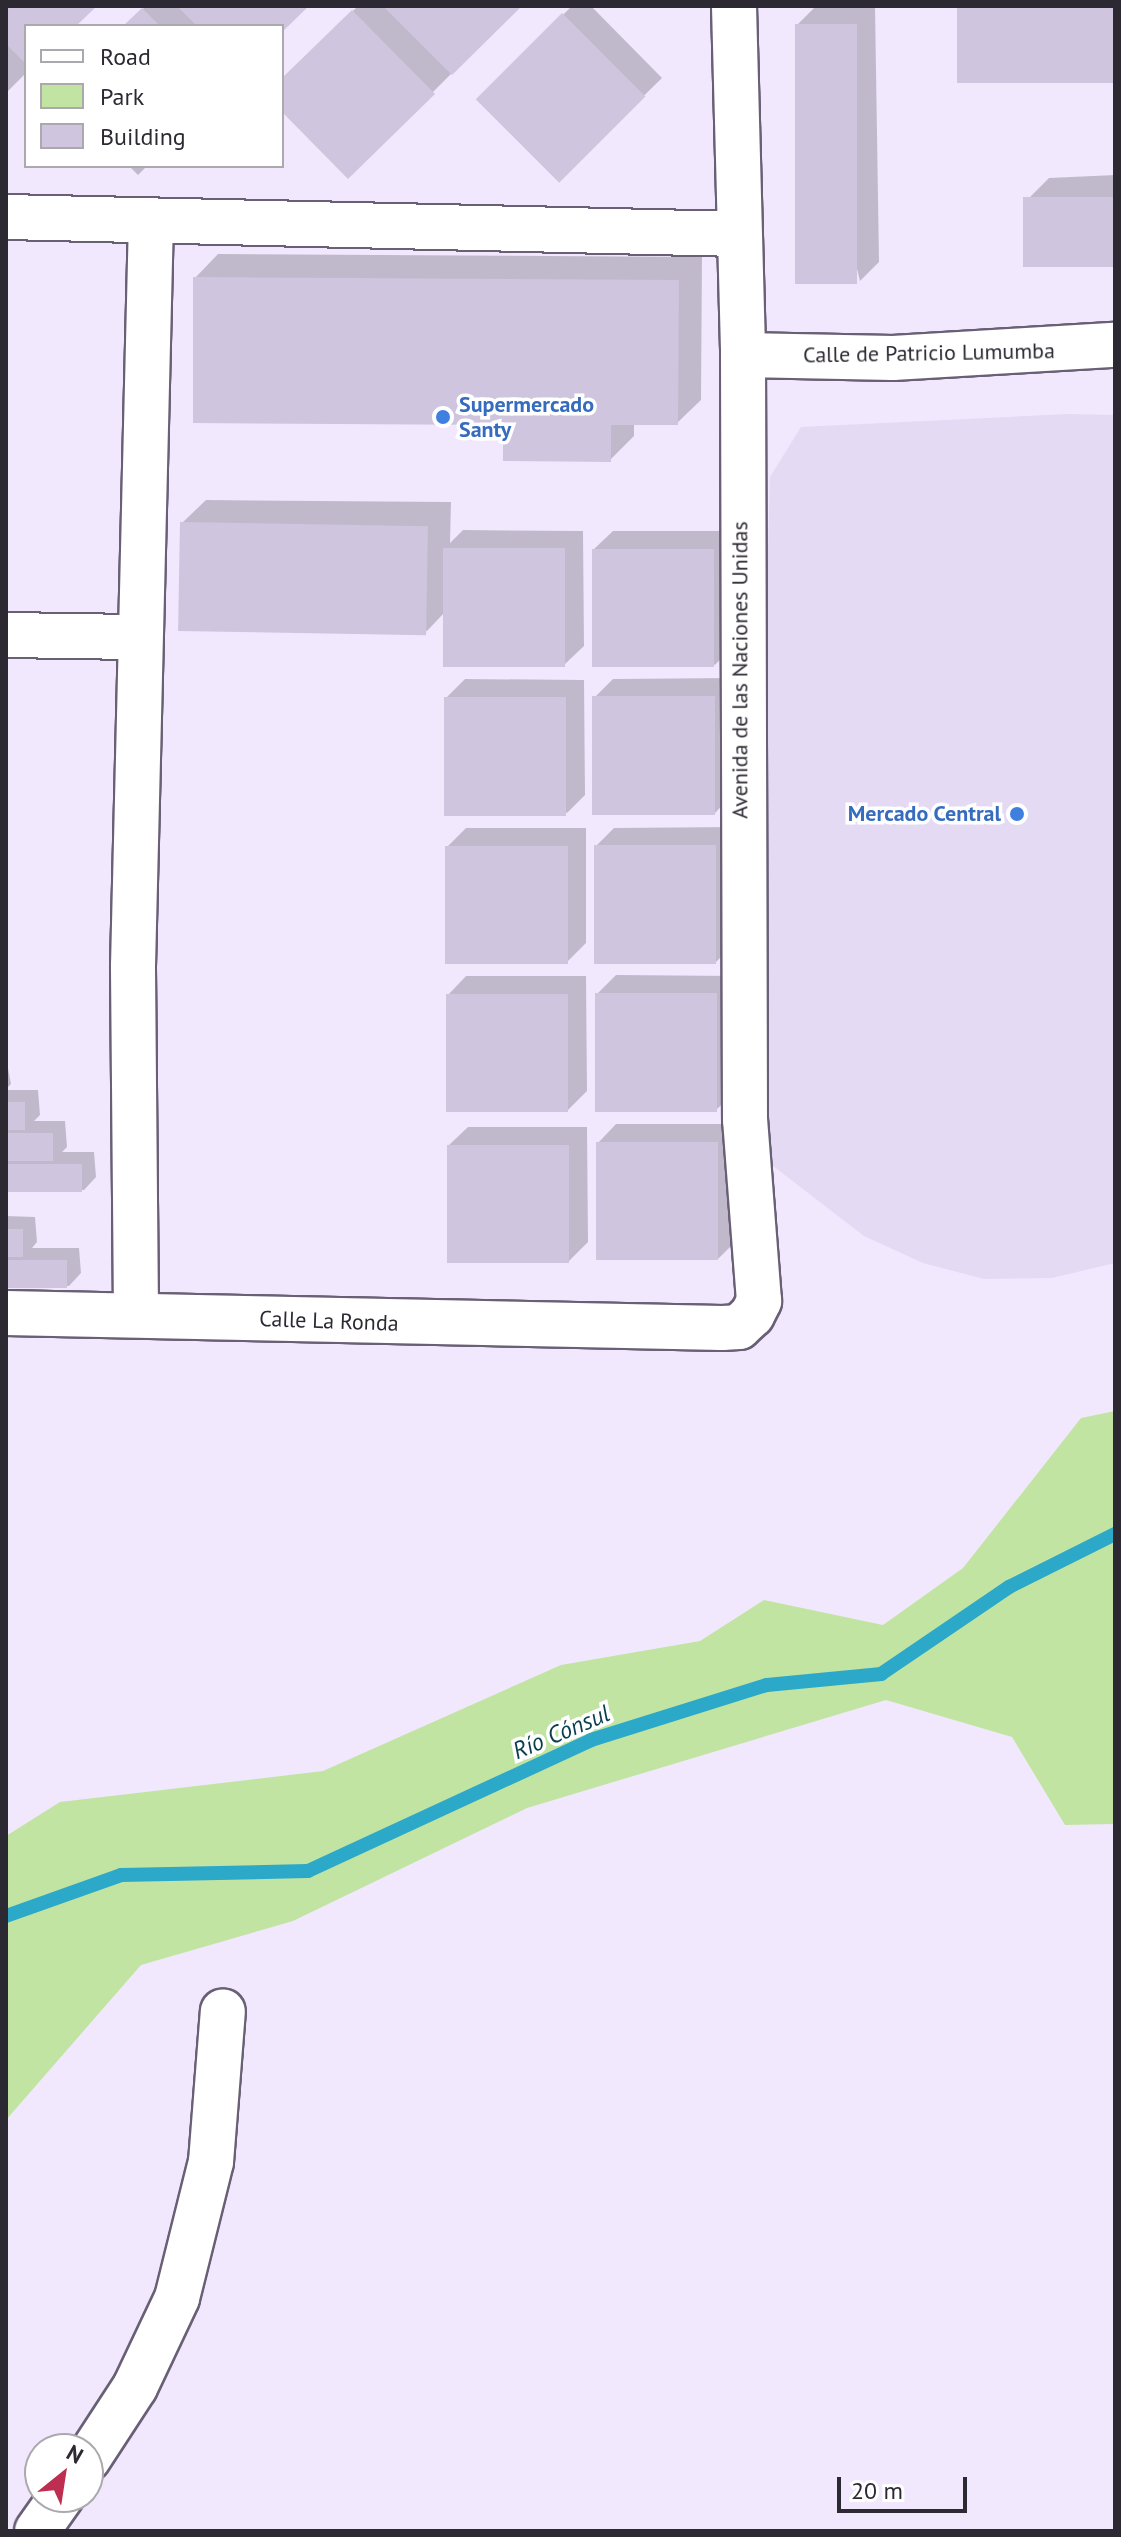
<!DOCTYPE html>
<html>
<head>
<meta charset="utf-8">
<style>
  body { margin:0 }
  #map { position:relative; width:1121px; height:2537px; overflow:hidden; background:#f1e8fe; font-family:"PT Sans",sans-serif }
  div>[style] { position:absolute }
  .built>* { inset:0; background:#e4daf3 }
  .green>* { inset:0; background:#c2e4a2 }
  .shadow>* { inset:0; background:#0003 }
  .stream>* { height:14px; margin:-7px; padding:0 7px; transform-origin:7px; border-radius:7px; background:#2ca8c9 }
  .building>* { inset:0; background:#cfc5de; transform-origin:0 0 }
  .roads { filter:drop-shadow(2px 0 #696076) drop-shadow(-2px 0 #696076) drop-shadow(0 2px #696076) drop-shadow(0 -2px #696076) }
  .street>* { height:44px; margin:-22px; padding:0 22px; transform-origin:22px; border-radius:22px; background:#fff }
  .secondary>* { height:44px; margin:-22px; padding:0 22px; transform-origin:22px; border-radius:22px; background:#fff }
  .dots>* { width:22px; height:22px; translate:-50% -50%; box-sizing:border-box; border:4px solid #fff; border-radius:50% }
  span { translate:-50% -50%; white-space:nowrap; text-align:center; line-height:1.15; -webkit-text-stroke:7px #fff; paint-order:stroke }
  .street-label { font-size:22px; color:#2d2933 }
  .shop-label { font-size:22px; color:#366cbe; font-weight:700 }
  .left { translate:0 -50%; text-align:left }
  .right { translate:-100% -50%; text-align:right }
  .water-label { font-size:24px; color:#093f4d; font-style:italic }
  .frame { position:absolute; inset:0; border:8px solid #2d2933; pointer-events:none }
  .legend { position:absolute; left:24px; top:24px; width:260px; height:144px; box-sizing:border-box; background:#fff; border:2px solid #aba9ad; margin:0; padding:10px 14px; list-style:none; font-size:24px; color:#2d2933 }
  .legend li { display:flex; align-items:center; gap:16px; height:40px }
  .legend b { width:40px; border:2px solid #aba9ad }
  .north { position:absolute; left:24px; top:2433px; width:80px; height:80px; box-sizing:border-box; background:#fff; border:2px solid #aba9ad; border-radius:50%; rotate:30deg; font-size:22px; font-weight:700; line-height:32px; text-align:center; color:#2d2933 }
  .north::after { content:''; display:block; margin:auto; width:28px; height:36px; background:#be2e50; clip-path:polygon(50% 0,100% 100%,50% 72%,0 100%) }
  .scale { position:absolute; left:837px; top:2477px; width:130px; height:36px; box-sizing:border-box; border:4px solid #2d2933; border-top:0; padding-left:10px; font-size:24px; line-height:28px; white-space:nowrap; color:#2d2933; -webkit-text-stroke:6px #fff; paint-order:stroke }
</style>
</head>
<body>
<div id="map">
  <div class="built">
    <div style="clip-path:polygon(1069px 414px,1115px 415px,1115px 1263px,1052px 1278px,984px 1279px,923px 1263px,864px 1236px,764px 1159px,753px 1133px,770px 477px,801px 427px)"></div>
  </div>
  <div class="green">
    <div style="clip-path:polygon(1115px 1411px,1115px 1824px,1065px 1825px,1012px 1737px,886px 1700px,527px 1808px,293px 1921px,141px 1965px,6px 2120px,6px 1836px,60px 1802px,323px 1771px,561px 1665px,700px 1641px,764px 1600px,883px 1625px,963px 1568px,1081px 1418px)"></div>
  </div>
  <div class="shadow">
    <div style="clip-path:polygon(6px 6px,94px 6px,73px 26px,26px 26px,26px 73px,6px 93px)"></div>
    <div style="clip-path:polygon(146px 6px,306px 6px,282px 30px,125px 26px)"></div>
    <div style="clip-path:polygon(358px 6px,519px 6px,348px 177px,282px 109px,282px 81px)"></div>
    <div style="clip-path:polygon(572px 6px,591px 6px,662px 78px,558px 180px,477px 99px)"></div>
    <div style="clip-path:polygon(816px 6px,875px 6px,879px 262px,860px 281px,797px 25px)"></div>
    <div style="clip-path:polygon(129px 166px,147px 166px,138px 175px)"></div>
    <div style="clip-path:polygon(1115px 175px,1115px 265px,1025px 202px,1049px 178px)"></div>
    <div style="clip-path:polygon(218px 254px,702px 257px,701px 400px,677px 423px,634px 423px,634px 436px,610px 460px,505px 423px,195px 278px)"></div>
    <div style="clip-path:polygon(206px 500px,451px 502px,450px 543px,463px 530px,583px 531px,584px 646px,565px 664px,445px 612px,427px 631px,182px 523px)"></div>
    <div style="clip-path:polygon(613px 531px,732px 531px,733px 646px,715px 665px,594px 549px)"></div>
    <div style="clip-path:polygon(733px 678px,733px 794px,715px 813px,594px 698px,613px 679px)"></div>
    <div style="clip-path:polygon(465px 679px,584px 680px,585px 795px,567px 813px,446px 698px)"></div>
    <div style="clip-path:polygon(734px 827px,735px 943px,716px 962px,596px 846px,614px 828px)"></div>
    <div style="clip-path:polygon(466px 828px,586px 828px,586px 943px,567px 962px,447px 847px)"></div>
    <div style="clip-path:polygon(616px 975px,735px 976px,736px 1091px,717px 1109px,597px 994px)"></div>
    <div style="clip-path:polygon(466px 976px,586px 976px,587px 1091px,568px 1110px,448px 995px)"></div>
    <div style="clip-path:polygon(6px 1058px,11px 1084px,6px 1089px)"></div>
    <div style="clip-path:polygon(6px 1090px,38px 1090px,40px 1115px,34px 1121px,65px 1121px,67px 1147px,62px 1152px,94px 1152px,96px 1177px,84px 1190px,6px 1190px)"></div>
    <div style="clip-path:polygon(616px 1124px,736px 1124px,737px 1240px,718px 1259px,598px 1143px)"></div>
    <div style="clip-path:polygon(468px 1127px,587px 1127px,588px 1242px,569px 1261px,449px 1145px)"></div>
    <div style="clip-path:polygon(6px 1216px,35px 1217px,37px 1242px,32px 1248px,79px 1248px,81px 1273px,69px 1286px,6px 1286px)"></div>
  </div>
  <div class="stream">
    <div style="left:6px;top:1916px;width:122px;rotate:-19.6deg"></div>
    <div style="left:121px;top:1875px;width:187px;rotate:-1.2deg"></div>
    <div style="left:308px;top:1871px;width:312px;rotate:-24.8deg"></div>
    <div style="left:591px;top:1740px;width:184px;rotate:-17.4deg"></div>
    <div style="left:767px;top:1685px;width:115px;rotate:-5.5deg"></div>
    <div style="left:881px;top:1674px;width:155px;rotate:-34.2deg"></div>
    <div style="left:1009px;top:1587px;width:119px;rotate:-26.6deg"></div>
  </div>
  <div class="building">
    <div style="clip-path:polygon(6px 6px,97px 6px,76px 26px,26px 26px,26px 64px,6px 44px)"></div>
    <div style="clip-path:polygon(177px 6px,309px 6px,282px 32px,282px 26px,197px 26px)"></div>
    <div style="clip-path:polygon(383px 6px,522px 6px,452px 75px)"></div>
    <div style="left:957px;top:6px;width:158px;height:77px"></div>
    <div style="clip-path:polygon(142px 8px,160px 26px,123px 26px)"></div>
    <div style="clip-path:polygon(352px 10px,435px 94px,348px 179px,282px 112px,282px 78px)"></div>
    <div style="left:562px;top:13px;width:118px;height:122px;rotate:45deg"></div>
    <div style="left:795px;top:24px;width:62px;height:260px"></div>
    <div style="left:1115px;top:197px;width:70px;height:92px;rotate:90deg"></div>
    <div style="clip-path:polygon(193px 277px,679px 280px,678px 425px,611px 425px,611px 462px,503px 461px,503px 425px,193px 423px)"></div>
    <div style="left:180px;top:522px;width:248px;height:109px;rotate:1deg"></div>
    <div style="left:443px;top:548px;width:122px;height:119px"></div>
    <div style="left:592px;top:549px;width:122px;height:118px"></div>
    <div style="left:715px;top:696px;width:119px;height:123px;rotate:90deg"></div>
    <div style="left:444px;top:697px;width:122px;height:119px"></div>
    <div style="left:716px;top:845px;width:119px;height:122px;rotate:90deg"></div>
    <div style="left:445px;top:846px;width:123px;height:118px"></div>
    <div style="left:595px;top:993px;width:122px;height:119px"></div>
    <div style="left:446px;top:994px;width:122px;height:118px"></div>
    <div style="left:6px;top:1102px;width:19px;height:28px"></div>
    <div style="left:6px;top:1133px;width:47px;height:28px"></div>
    <div style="left:596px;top:1142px;width:122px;height:118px"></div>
    <div style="left:447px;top:1145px;width:122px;height:118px"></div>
    <div style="left:6px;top:1164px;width:76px;height:28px"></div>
    <div style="left:6px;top:1229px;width:17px;height:28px"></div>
    <div style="left:6px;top:1260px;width:61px;height:28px"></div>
  </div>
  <div class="roads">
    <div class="street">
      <div style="left:6px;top:217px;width:733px;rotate:1.33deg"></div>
      <div style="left:6px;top:635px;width:134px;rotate:0.9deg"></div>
      <div style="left:6px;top:1313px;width:716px;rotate:1.2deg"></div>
      <div style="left:722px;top:1328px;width:17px;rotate:-3deg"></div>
      <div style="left:739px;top:1327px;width:18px;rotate:-43deg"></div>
      <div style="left:752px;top:1315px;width:16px;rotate:-63deg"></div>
      <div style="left:759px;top:1301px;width:182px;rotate:-94.4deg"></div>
      <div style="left:745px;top:1120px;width:765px;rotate:-90.15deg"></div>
      <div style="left:136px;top:1313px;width:347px;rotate:-90.5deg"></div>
      <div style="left:133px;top:966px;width:746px;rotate:-88.62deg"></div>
      <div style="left:88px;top:2459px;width:86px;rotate:-56.9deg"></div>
      <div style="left:135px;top:2387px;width:98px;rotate:-64.7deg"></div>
      <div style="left:177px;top:2298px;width:140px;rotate:-76deg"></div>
      <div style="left:211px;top:2162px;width:151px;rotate:-85.5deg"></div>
      <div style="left:37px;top:2531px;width:42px;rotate:-54.8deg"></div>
    </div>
    <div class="secondary">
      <div style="left:734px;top:6px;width:349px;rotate:88.5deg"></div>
      <div style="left:743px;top:355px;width:150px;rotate:1.1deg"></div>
      <div style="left:893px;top:358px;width:222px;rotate:-3.4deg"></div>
    </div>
  </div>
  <div class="dots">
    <div style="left:443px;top:417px;background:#3f7fe0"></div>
    <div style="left:1017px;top:814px;background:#3f7fe0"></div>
  </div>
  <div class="street-label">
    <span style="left:929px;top:353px;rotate:-1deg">Calle de Patricio Lumumba</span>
    <span style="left:740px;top:670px;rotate:-90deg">Avenida de las Naciones Unidas</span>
    <span style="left:329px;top:1321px;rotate:2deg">Calle La Ronda</span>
  </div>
  <div class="shop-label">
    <span class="left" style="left:459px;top:417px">Supermercado<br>Santy</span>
    <span class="right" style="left:1001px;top:814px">Mercado Central</span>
  </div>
  <div class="water-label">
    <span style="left:561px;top:1732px;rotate:-23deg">Río Cónsul</span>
  </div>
  <div class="frame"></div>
  <ul class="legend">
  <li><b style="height:10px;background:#fff"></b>Road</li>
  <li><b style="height:22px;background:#c2e4a2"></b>Park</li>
  <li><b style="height:22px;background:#cfc5de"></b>Building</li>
  </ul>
  <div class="north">N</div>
  <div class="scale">20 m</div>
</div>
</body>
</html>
